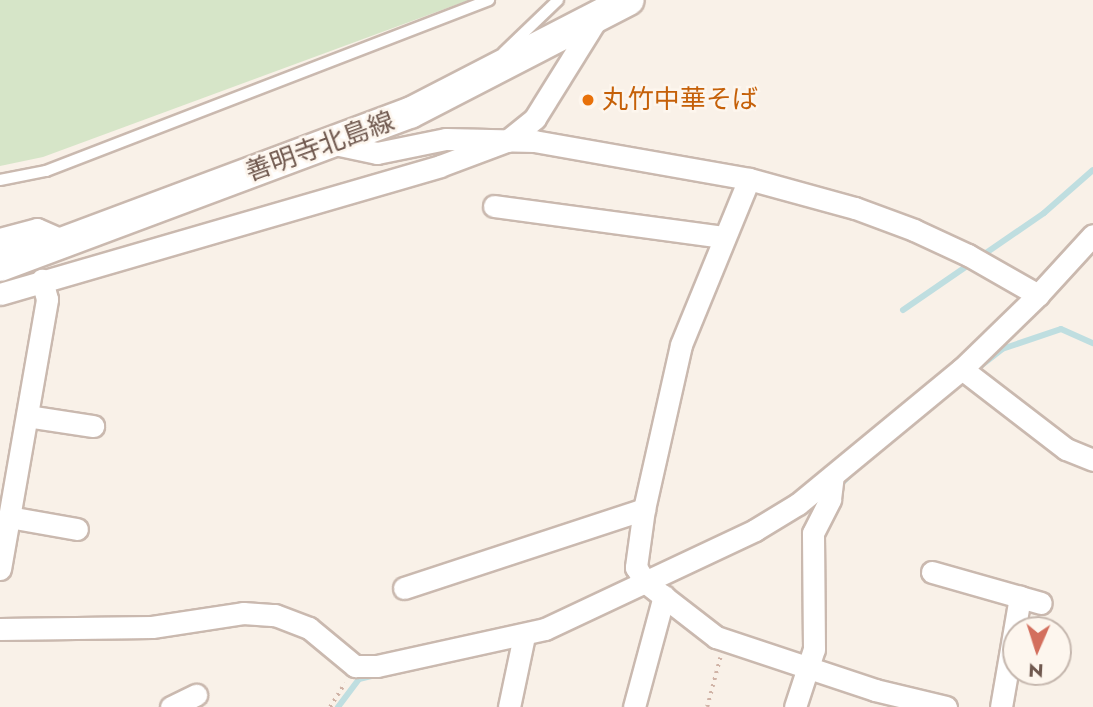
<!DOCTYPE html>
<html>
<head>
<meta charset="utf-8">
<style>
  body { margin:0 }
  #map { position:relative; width:1093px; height:707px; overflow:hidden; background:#f9f1e8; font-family:Jost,"Noto Sans JP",sans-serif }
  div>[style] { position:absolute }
  .green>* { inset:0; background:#d6e5c8 }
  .stream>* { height:6px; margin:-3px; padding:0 3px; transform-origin:3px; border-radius:3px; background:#bfdee0 }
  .path>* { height:3.5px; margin-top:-1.75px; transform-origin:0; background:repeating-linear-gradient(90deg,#d0b3a6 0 2px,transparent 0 7px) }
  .roads { filter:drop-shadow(2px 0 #cab9af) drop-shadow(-2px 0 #cab9af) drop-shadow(0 2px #cab9af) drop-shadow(0 -2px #cab9af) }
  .lane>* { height:10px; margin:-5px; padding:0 5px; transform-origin:5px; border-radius:5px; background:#fff }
  .street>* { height:21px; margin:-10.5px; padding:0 10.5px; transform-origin:10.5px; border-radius:10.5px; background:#fff }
  .secondary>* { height:30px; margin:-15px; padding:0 15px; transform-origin:15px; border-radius:15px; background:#fff }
  .dots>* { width:19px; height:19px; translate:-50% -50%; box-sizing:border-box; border:4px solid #fdf6ee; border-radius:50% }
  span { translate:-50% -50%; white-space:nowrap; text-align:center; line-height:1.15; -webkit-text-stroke:5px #fdf6ee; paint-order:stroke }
  .food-label { font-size:26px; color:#c56008 }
  .left { translate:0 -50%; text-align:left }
  .street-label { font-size:26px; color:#70594f }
  .north { position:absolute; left:1002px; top:616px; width:70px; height:70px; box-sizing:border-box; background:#fdf6ee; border:2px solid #c5b7ae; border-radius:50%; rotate:183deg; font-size:19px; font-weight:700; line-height:28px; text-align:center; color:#70594f }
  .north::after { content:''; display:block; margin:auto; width:24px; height:32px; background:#d36f5d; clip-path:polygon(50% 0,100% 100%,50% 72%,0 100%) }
</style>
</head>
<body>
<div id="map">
  <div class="green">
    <div style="clip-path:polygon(0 0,469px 0,43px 157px,0 166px)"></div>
  </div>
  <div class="stream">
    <div style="left:903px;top:310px;width:171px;rotate:-34.5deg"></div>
    <div style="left:1044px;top:213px;width:65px;rotate:-41.3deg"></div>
    <div style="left:973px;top:372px;width:37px;rotate:-38deg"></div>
    <div style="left:1002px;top:349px;width:62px;rotate:-18.7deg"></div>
    <div style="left:1061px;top:329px;width:35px;rotate:24deg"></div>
    <div style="left:838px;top:487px;width:24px;rotate:-45deg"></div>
    <div style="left:338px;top:707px;width:35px;rotate:-53deg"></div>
    <div style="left:359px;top:679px;width:18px;rotate:-13deg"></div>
  </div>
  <div class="path">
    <div style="left:330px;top:707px;width:28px;rotate:-58deg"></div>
    <div style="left:707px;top:707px;width:51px;rotate:-75.1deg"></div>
  </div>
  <div class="roads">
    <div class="lane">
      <div style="left:504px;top:52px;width:75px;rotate:-43.9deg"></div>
      <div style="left:0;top:180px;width:47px;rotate:-11.1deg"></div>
      <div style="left:46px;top:171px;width:475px;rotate:-21.1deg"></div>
    </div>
    <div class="street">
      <div style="left:330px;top:143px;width:48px;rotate:12deg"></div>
      <div style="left:377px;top:153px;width:70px;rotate:-11.5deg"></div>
      <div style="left:446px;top:139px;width:88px;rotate:1.3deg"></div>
      <div style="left:534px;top:141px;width:218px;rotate:10deg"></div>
      <div style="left:749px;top:179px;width:110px;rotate:15.3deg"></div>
      <div style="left:855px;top:208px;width:63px;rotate:20.4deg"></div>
      <div style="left:914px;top:230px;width:60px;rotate:24.8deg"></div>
      <div style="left:968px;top:255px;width:81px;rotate:29.7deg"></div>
      <div style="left:1038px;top:295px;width:81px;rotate:-47.5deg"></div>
      <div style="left:749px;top:179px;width:179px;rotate:112.3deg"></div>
      <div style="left:681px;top:345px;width:168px;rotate:102.7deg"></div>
      <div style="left:644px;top:509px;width:59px;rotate:97.9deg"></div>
      <div style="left:636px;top:567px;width:17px;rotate:59deg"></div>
      <div style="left:645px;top:582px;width:90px;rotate:37.8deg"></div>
      <div style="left:716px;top:637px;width:168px;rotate:18.4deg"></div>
      <div style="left:875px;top:690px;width:73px;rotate:13.5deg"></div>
      <div style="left:494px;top:206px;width:232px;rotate:7.7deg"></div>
      <div style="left:0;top:239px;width:38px;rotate:-15deg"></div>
      <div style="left:37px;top:229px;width:30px;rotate:24deg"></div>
      <div style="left:0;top:294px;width:458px;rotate:-16.2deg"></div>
      <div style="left:440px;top:166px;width:72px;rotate:-20.5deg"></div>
      <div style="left:507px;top:141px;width:36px;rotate:-39deg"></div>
      <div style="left:535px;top:118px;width:115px;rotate:-58.1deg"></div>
      <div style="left:962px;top:369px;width:131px;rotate:37.6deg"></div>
      <div style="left:1066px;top:449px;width:29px;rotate:22deg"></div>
      <div style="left:27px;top:416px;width:67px;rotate:8.6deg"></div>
      <div style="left:9px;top:517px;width:69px;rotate:10deg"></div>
      <div style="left:0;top:569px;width:274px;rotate:-80.1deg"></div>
      <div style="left:47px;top:299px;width:20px;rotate:-105deg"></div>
      <div style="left:932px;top:572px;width:113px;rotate:15.9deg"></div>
      <div style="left:404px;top:588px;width:253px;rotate:-18.2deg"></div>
      <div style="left:0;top:629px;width:152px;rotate:-0.8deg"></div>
      <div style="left:152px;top:627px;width:92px;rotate:-8.7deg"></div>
      <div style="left:243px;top:613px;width:32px;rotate:4deg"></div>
      <div style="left:275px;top:615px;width:36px;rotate:21deg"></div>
      <div style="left:309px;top:628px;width:60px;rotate:39.6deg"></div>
      <div style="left:355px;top:666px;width:22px"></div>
      <div style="left:377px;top:666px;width:172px;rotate:-12.4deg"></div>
      <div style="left:545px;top:629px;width:232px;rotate:-25.2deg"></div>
      <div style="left:755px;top:530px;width:50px;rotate:-31.2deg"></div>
      <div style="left:798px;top:504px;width:212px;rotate:-39.5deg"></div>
      <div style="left:962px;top:369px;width:106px;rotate:-44.2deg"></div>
      <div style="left:171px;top:707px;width:28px;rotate:-26deg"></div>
      <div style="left:509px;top:707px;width:73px;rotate:-78.1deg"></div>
      <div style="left:634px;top:707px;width:115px;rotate:-74.9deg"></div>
      <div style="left:795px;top:707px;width:61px;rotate:-71.9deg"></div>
      <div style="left:814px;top:649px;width:116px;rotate:-90.5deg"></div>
      <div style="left:813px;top:533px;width:38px;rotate:-63deg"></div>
      <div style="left:830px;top:499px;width:23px;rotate:-83deg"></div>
      <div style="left:1001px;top:707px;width:112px;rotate:-80.2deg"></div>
    </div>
    <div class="secondary">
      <div style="left:0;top:266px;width:438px;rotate:-20.5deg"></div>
      <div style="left:410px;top:113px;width:246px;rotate:-27.3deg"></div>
    </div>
  </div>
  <div class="dots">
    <div style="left:588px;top:100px;background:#e8710a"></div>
  </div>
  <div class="food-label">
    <span class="left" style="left:602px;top:100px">丸竹中華そば</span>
  </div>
  <div class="street-label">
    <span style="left:320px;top:147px;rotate:-20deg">善明寺北島線</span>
  </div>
  <div class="north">N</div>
</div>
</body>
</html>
